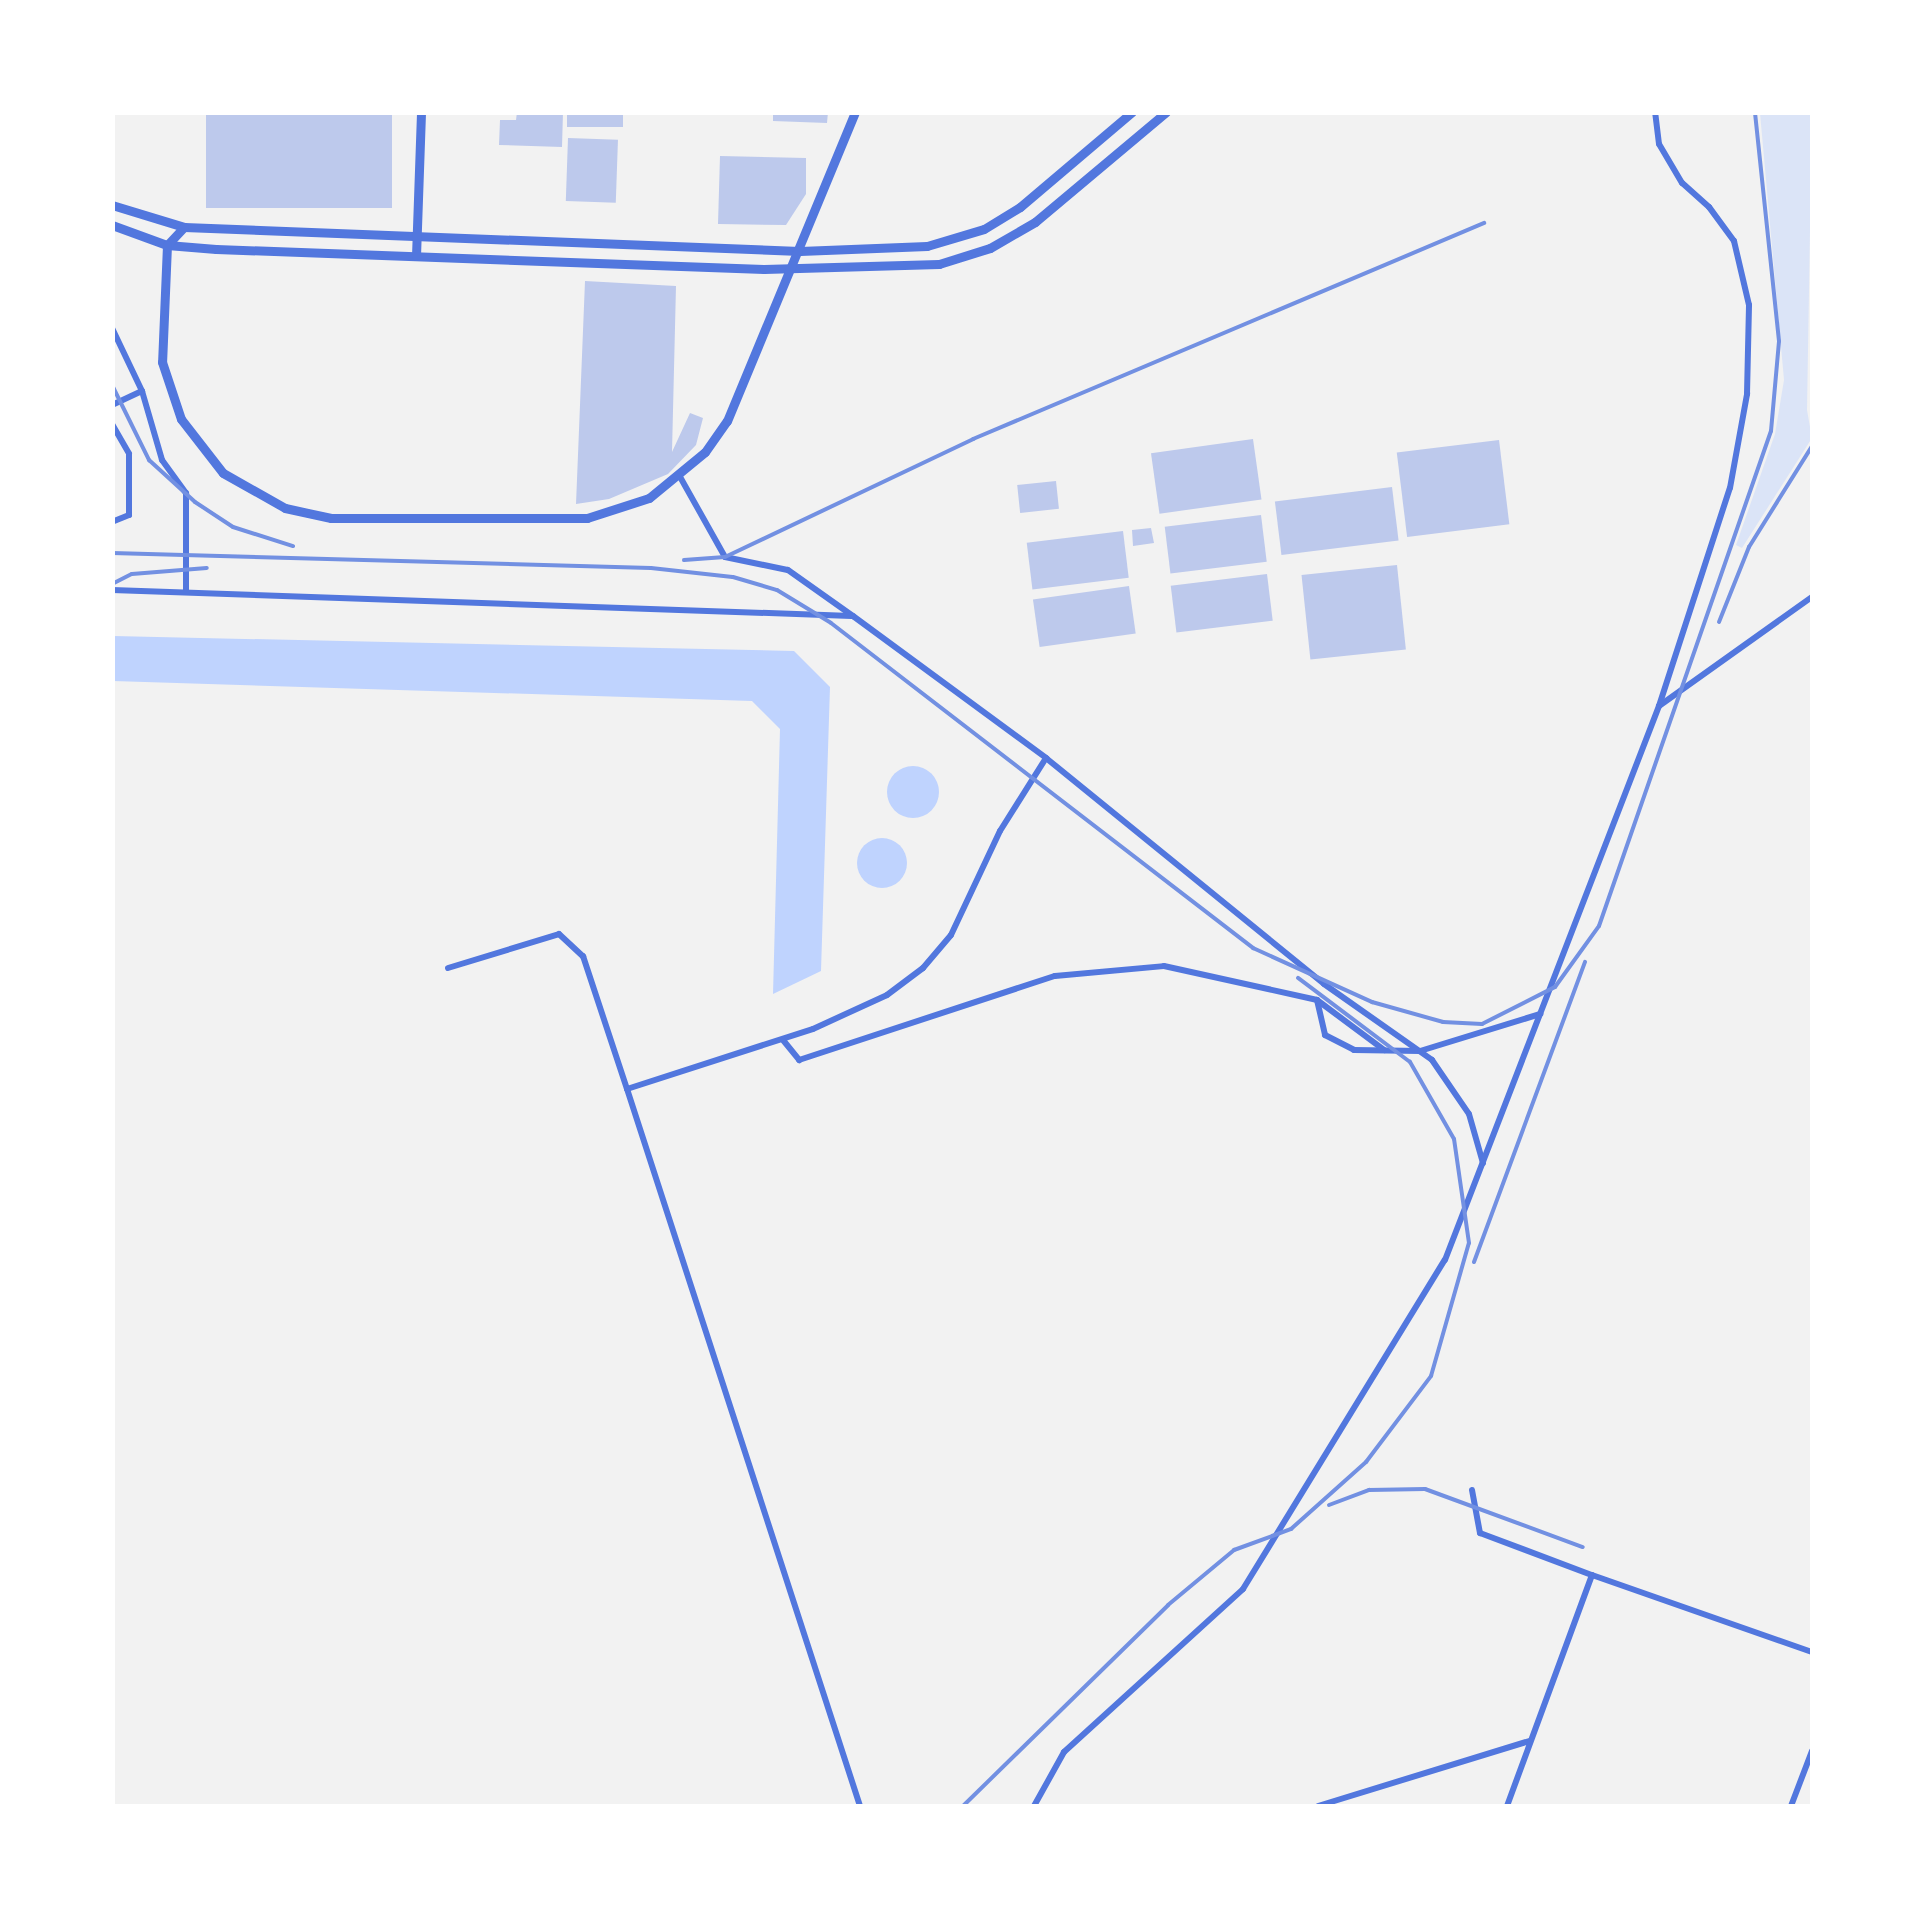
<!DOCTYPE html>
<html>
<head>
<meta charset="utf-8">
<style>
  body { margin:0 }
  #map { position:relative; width:1925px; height:1919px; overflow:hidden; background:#f2f2f2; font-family:"Roboto Condensed",sans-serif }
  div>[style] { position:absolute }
  .green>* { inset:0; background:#dbe4f7 }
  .water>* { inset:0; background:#bfd3fe }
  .round { border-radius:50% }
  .building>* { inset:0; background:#bdc9ec; transform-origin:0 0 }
  .minor>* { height:6px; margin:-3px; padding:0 3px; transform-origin:3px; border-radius:3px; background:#5277de }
  .tertiary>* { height:9px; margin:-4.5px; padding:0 4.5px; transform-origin:4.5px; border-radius:4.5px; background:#5277de }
  .rail>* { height:4px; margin:-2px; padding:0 2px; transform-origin:2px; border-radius:2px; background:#7290e2 }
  span { translate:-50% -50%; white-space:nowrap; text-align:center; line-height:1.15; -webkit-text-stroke:9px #fff; paint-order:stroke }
  .frame { position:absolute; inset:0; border:115px solid #fff; pointer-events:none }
</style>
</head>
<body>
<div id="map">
  <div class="green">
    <div style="clip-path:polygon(1760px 113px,1812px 113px,1807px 410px,1812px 438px,1742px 548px,1736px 545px,1775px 434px,1784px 380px)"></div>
  </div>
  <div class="water">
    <div style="clip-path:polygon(113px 636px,794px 651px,830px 687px,821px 971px,773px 994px,780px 729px,752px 701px,113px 681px)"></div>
    <div class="round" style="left:887px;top:766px;width:52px;height:52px"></div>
    <div class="round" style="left:857px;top:838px;width:50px;height:50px"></div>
  </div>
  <div class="building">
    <div style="left:206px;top:112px;width:186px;height:96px"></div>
    <div style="clip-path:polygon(517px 112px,563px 112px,562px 147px,499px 145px,500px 120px,516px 120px)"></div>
    <div style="left:567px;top:112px;width:56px;height:15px"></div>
    <div style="clip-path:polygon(773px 112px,828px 112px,827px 123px,773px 121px)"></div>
    <div style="left:568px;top:138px;width:50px;height:63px;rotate:2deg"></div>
    <div style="clip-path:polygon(720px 156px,806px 158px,806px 194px,786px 225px,718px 224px)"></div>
    <div style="clip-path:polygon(585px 281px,676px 286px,672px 452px,690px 413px,703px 418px,696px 445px,668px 474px,609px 499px,576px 504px)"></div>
    <div style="left:1253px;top:439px;width:61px;height:103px;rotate:82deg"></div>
    <div style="left:1499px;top:440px;width:85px;height:103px;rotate:83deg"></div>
    <div style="left:1056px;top:481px;width:28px;height:39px;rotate:84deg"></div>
    <div style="left:1392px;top:487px;width:54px;height:118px;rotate:83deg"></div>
    <div style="left:1261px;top:515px;width:47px;height:97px;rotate:83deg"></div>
    <div style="clip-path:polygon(1151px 528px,1154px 543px,1133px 546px,1132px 530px)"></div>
    <div style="left:1123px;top:531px;width:47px;height:97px;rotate:83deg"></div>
    <div style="left:1397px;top:565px;width:85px;height:96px;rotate:84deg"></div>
    <div style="left:1267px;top:574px;width:47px;height:97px;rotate:83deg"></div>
    <div style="left:1129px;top:586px;width:48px;height:97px;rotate:82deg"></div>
  </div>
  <div class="minor">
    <div style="left:112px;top:328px;width:70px;rotate:64.5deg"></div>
    <div style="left:142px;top:391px;width:72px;rotate:73.8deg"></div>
    <div style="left:162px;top:460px;width:41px;rotate:54deg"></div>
    <div style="left:186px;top:493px;width:99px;rotate:90deg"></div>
    <div style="left:112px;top:405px;width:33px;rotate:-25deg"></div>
    <div style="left:112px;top:424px;width:34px;rotate:60deg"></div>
    <div style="left:129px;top:454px;width:61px;rotate:90deg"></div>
    <div style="left:129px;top:515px;width:18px;rotate:158deg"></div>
    <div style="left:679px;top:475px;width:94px;rotate:60.7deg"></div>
    <div style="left:725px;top:557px;width:64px;rotate:11.7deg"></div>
    <div style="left:788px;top:570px;width:80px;rotate:35.3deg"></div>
    <div style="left:853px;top:616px;width:240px;rotate:36.3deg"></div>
    <div style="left:1046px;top:758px;width:358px;rotate:39.1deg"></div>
    <div style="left:1324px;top:984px;width:132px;rotate:35.1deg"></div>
    <div style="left:1432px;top:1060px;width:65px;rotate:55.6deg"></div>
    <div style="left:1469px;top:1114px;width:51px;rotate:74.1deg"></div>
    <div style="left:112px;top:590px;width:740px;rotate:2.01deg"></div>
    <div style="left:1659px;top:706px;width:188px;rotate:-35.5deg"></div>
    <div style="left:448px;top:968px;width:116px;rotate:-17deg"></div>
    <div style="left:559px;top:934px;width:33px;rotate:43deg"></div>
    <div style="left:583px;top:956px;width:140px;rotate:71.7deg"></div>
    <div style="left:1317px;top:1000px;width:36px;rotate:77deg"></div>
    <div style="left:1325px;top:1035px;width:33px;rotate:27deg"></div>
    <div style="left:1354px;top:1050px;width:66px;rotate:0.9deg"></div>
    <div style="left:1420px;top:1051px;width:126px;rotate:-17.1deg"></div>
    <div style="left:783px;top:1040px;width:26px;rotate:51deg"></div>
    <div style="left:799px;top:1060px;width:269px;rotate:-18.2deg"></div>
    <div style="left:1055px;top:976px;width:109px;rotate:-5.2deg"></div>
    <div style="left:1164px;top:966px;width:157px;rotate:12.5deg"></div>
    <div style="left:1317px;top:1000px;width:84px;rotate:36.7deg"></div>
    <div style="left:1472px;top:1490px;width:44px;rotate:79.5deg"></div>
    <div style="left:1480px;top:1533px;width:120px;rotate:20.6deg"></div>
    <div style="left:860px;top:1806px;width:754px;rotate:-108deg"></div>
    <div style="left:627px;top:1089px;width:195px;rotate:-17.9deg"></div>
    <div style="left:813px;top:1029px;width:81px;rotate:-24.7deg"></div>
    <div style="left:887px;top:995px;width:45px;rotate:-36.9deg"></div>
    <div style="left:923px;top:968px;width:43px;rotate:-49.7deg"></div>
    <div style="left:951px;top:935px;width:115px;rotate:-64.8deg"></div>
    <div style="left:1000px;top:831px;width:86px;rotate:-57.8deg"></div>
    <div style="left:1034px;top:1806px;width:62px;rotate:-60.9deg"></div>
    <div style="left:1064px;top:1752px;width:242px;rotate:-42.3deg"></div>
    <div style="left:1243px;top:1589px;width:386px;rotate:-58.5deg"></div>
    <div style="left:1445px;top:1260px;width:594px;rotate:-68.88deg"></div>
    <div style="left:1659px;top:706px;width:229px;rotate:-72deg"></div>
    <div style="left:1730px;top:488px;width:96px;rotate:-79.7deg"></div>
    <div style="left:1747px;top:394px;width:89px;rotate:-88.7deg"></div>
    <div style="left:1749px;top:305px;width:66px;rotate:-103.2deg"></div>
    <div style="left:1734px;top:241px;width:42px;rotate:-126.3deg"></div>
    <div style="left:1709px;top:207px;width:36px;rotate:-138deg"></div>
    <div style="left:1682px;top:183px;width:45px;rotate:-120.5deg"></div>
    <div style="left:1659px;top:144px;width:32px;rotate:-97deg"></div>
    <div style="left:1318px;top:1806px;width:221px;rotate:-17.1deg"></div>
    <div style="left:1507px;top:1806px;width:246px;rotate:-69.8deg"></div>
    <div style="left:1592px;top:1575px;width:233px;rotate:19.3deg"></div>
    <div style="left:1791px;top:1806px;width:59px;rotate:-69.1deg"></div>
  </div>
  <div class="tertiary">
    <div style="left:112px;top:205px;width:75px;rotate:17deg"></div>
    <div style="left:184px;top:227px;width:616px;rotate:2.23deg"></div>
    <div style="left:800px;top:251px;width:127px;rotate:-2.3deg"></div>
    <div style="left:927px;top:246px;width:59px;rotate:-16.6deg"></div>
    <div style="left:984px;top:229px;width:42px;rotate:-31.4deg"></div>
    <div style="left:1020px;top:207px;width:147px;rotate:-40.3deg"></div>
    <div style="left:112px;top:225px;width:59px;rotate:20deg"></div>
    <div style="left:167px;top:245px;width:49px;rotate:4.7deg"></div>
    <div style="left:216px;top:249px;width:548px;rotate:2.09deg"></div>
    <div style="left:764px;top:269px;width:175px;rotate:-1.6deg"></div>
    <div style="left:939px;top:264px;width:53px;rotate:-17.4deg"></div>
    <div style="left:990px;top:248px;width:52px;rotate:-30deg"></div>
    <div style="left:1035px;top:222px;width:171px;rotate:-40deg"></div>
    <div style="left:184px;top:227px;width:25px;rotate:133deg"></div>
    <div style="left:167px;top:245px;width:117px;rotate:92.4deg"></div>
    <div style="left:162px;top:362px;width:60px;rotate:71.6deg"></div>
    <div style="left:181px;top:419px;width:68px;rotate:52.1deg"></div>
    <div style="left:223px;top:473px;width:71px;rotate:29.4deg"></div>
    <div style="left:285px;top:508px;width:47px;rotate:12.3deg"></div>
    <div style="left:331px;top:518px;width:256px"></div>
    <div style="left:587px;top:518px;width:65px;rotate:-17.9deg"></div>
    <div style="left:649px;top:498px;width:72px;rotate:-39.4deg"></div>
    <div style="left:705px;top:452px;width:38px;rotate:-55deg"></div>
    <div style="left:727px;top:421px;width:334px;rotate:-67.5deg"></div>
    <div style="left:416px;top:256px;width:144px;rotate:-88deg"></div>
  </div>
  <div class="rail">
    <div style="left:112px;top:385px;width:84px;rotate:63.7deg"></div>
    <div style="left:149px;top:460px;width:62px;rotate:42.4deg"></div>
    <div style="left:195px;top:502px;width:45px;rotate:33.3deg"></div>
    <div style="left:233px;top:527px;width:63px;rotate:17.6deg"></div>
    <div style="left:112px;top:553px;width:539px;rotate:1.59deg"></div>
    <div style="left:651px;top:568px;width:82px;rotate:6.3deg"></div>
    <div style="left:733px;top:577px;width:46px;rotate:16.5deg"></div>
    <div style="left:777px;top:590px;width:63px;rotate:31.4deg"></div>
    <div style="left:831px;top:623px;width:533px;rotate:37.6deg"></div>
    <div style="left:1253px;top:948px;width:131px;rotate:24.4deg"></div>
    <div style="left:1372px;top:1002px;width:74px;rotate:15.7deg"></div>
    <div style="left:1443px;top:1022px;width:39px;rotate:3deg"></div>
    <div style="left:1482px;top:1024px;width:82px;rotate:-26.9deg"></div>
    <div style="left:1555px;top:987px;width:75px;rotate:-54.2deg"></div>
    <div style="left:1599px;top:926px;width:524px;rotate:-70.84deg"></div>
    <div style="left:1771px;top:431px;width:90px;rotate:-84.9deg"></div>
    <div style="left:1779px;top:341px;width:230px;rotate:-96deg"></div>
    <div style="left:684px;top:560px;width:41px;rotate:-4.2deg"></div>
    <div style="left:725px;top:557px;width:275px;rotate:-25.4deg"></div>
    <div style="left:973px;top:439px;width:555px;rotate:-22.91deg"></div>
    <div style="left:112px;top:584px;width:22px;rotate:-27deg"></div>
    <div style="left:132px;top:574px;width:75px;rotate:-4.6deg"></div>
    <div style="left:1719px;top:622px;width:81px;rotate:-68.2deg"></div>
    <div style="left:1749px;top:547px;width:119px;rotate:-58deg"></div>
    <div style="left:1474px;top:1262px;width:320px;rotate:-69.7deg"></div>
    <div style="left:1329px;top:1505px;width:43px;rotate:-20.6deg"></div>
    <div style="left:1369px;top:1490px;width:56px;rotate:-1deg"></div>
    <div style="left:1425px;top:1489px;width:168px;rotate:20.2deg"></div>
    <div style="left:963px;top:1806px;width:287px;rotate:-44.4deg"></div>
    <div style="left:1168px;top:1605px;width:86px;rotate:-39.8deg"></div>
    <div style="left:1234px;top:1550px;width:61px;rotate:-20.2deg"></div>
    <div style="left:1291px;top:1529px;width:101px;rotate:-41.8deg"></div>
    <div style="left:1366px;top:1462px;width:108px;rotate:-52.9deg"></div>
    <div style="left:1431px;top:1376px;width:138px;rotate:-74.1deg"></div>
    <div style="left:1469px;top:1243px;width:105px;rotate:-98.2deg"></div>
    <div style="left:1454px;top:1139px;width:89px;rotate:-119.7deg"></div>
    <div style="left:1410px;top:1062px;width:140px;rotate:-143.1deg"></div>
  </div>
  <div class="frame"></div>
</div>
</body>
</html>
